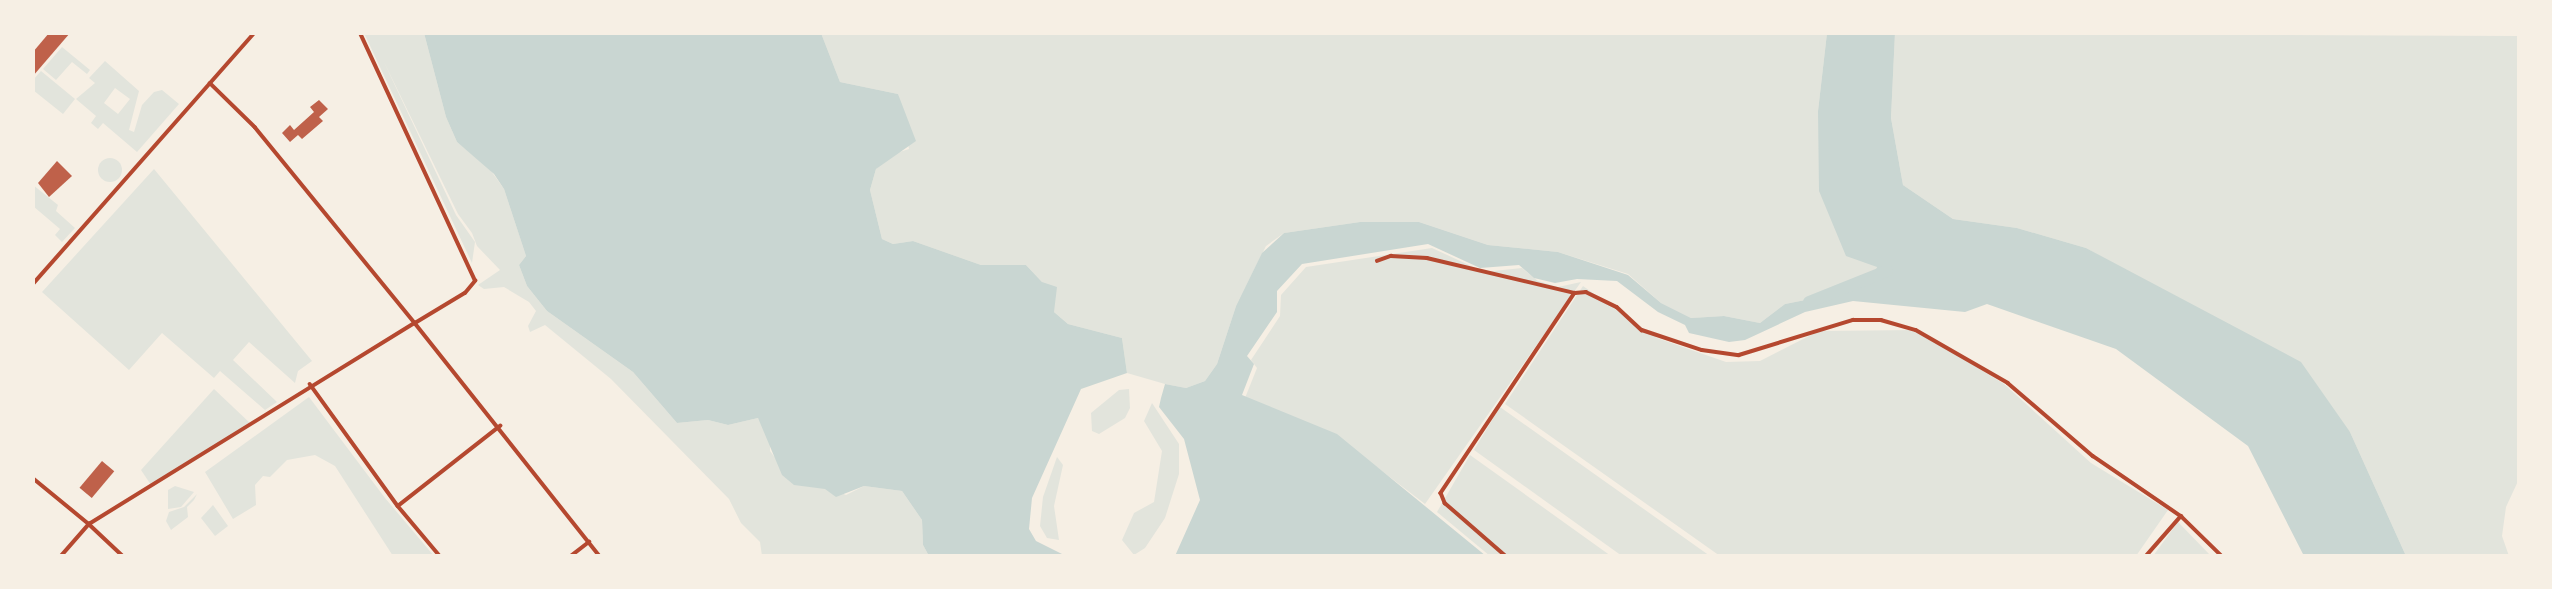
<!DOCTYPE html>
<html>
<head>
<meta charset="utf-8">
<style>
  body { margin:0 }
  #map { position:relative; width:2552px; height:589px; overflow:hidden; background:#f6efe4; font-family:"Libre Baskerville",serif }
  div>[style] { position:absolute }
  .green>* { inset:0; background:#e2e4dc }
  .round { border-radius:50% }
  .water>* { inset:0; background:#c9d6d2 }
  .river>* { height:12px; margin:-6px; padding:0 6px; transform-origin:6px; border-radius:6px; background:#c9d6d2 }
  .building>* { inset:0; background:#bf614a; transform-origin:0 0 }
  .minor>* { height:3.5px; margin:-1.75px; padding:0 1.75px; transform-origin:1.75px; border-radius:1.75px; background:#b5482f }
  .tertiary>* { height:3.5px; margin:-1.75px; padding:0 1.75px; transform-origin:1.75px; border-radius:1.75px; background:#b5482f }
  span { translate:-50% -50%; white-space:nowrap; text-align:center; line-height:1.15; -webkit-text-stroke:7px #f6efe4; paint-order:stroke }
  .frame { position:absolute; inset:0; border:35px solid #f6efe4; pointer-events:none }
</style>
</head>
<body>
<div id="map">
  <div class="green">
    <div style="clip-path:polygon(364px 33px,424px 33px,446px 117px,457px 142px,489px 168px,504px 189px,526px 256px,519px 265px,527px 286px,547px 311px,633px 372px,677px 423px,708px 420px,728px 425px,758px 418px,770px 438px,770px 451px,782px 467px,846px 495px,864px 486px,902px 491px,922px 520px,923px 545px,929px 556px,762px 556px,760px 542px,741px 523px,729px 499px,611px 379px,545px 325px,530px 332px,528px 326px,536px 311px,529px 302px,504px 287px,484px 289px,478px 285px,500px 270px,477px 246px,472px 233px,458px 214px,383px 60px,456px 215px,475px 242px,472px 263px)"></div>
    <div style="clip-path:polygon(821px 33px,1827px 33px,1818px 111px,1877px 267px,1871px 279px,1851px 291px,1785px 304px,1760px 323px,1724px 316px,1691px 318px,1661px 303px,1628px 274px,1558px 252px,1488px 245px,1419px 222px,1360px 222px,1284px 233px,1266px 246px,1236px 306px,1217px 364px,1205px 381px,1186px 388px,1165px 384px,1127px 373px,1122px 338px,1068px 324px,1054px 312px,1042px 282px,1026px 265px,981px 265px,913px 241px,893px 244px,882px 239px,870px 190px,876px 169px,893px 154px,909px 149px,898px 94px,840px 82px)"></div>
    <div style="clip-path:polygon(1895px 33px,2519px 36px,2519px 479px,2506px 507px,2502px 536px,2509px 556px,2406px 556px,2350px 432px,2164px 293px,2086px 248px,2017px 228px,1953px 219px,1903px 185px,1891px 118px)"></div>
    <div style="clip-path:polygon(62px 47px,90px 70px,87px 74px,72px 62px,56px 80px,43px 69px)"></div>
    <div style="clip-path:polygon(evenodd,105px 61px,139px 91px,129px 130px,134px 132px,142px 105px,154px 92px,162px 90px,179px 104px,137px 152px,103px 123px,98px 129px,91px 123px,96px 116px,76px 99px,95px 83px,89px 78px,105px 61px,115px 88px,130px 99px,118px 114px,104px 103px,115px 88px)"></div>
    <div style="clip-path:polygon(41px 71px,75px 99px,63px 114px,33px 90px,33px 80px)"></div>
    <div class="round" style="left:98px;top:158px;width:24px;height:24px"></div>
    <div style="clip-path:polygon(154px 169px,312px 361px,298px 371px,295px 383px,249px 342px,233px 360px,277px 402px,265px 410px,220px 371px,214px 378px,162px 333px,129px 370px,42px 292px)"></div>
    <div style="clip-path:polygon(33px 185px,58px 205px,56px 211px,75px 228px,62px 242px,55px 235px,60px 229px,33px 206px)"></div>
    <div style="clip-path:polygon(1432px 248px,1484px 272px,1522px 268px,1538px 281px,1558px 287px,1581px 282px,1425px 504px,1378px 468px,1245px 398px,1257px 368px,1251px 360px,1280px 316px,1281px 295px,1306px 267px)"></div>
    <div style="clip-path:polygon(1583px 286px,1657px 338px,1726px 362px,1760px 361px,1819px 331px,1916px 330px,2004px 384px,2091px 463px,2168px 510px,2136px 556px,1720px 556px,1505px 404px)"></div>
    <div style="clip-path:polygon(214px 389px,251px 424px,151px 485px,141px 470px)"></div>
    <div style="clip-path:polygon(1129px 389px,1130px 408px,1125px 418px,1099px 434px,1092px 431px,1091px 413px,1119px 390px)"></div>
    <div style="clip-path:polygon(309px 397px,385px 498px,434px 556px,393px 556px,335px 466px,315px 455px,287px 460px,270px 477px,263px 476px,255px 485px,256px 505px,233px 519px,205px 472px)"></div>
    <div style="clip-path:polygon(1152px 403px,1179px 444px,1179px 474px,1165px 518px,1145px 548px,1134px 555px,1122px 540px,1134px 513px,1154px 502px,1162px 451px,1144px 421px)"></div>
    <div style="clip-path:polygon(1500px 407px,1710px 556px,1622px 556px,1474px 450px)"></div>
    <div style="clip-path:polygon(1470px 455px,1611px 556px,1490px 556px,1437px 512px)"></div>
    <div style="clip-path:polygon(1057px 457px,1063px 465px,1054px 506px,1059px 540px,1047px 538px,1040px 526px,1043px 497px)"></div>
    <div style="clip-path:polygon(175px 486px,194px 492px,181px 507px,168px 509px,168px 490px)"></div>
    <div style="clip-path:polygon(197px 494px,194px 500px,187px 507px,188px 517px,171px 530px,166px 521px,169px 512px,184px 507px)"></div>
    <div style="clip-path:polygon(213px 505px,228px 526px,215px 536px,201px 518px)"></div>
    <div style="clip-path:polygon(2178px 522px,2211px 556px,2153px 556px)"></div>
  </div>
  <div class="water">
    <div style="clip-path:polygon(424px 33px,821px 33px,840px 82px,898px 94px,916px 141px,876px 169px,870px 190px,882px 239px,893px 244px,913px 241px,981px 265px,1026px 265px,1042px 282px,1057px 287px,1054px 312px,1068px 324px,1122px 338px,1127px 373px,1081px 389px,1032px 498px,1029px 529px,1036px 541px,1066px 556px,929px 556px,923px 545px,922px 520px,902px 491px,864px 486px,836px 497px,825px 489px,794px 485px,782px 475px,758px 418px,728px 425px,708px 420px,677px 423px,633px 372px,547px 311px,527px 286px,519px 265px,526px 256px,504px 189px,494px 174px,457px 142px,446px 117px)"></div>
    <div style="clip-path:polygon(1827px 33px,1895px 33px,1891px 118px,1903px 185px,1953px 219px,2017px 228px,2086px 248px,2301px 362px,2350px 432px,2406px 556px,2304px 556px,2248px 446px,2116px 349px,1987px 304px,1965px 312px,1853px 301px,1805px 312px,1745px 340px,1729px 342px,1689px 333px,1685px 325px,1658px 312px,1617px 281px,1577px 279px,1555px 283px,1534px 278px,1519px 265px,1480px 268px,1428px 244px,1302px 264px,1277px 291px,1277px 312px,1247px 356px,1254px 364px,1242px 395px,1337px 434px,1486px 556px,1175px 556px,1200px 500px,1184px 439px,1159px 407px,1161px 398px,1165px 384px,1186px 388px,1205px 381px,1217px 364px,1236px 306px,1262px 253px,1284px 233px,1360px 222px,1419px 222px,1488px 245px,1558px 252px,1628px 275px,1661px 303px,1691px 318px,1724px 316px,1760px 323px,1785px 304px,1851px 291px,1871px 279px,1877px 267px,1846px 256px,1819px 191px,1818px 111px)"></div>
  </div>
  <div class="river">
    <div style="left:1809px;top:302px;width:84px;rotate:-21.7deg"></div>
  </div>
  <div class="building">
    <div style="clip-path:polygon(49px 33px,70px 33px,33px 76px,33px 52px)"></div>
    <div style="clip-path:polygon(319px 100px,328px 109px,319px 117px,323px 121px,302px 139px,298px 135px,290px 142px,282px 133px,290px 125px,294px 130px,314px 112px,310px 107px)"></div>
    <div style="clip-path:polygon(57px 161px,72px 176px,49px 197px,38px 183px)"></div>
    <div style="left:102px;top:461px;width:16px;height:35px;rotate:40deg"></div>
  </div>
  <div class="minor">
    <div style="left:210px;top:83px;width:63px;rotate:44.4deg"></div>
    <div style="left:255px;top:127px;width:253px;rotate:50.8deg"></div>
    <div style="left:415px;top:323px;width:58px;rotate:-31deg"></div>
    <div style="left:465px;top:293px;width:16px;rotate:-50deg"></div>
    <div style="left:475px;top:281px;width:273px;rotate:-114.9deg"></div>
    <div style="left:1377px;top:261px;width:15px;rotate:-20deg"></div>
    <div style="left:1391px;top:256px;width:36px;rotate:3deg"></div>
    <div style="left:1427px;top:258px;width:152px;rotate:13.3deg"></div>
    <div style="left:1575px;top:293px;width:241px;rotate:123.8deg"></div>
    <div style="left:1441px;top:493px;width:11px;rotate:68deg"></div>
    <div style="left:1445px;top:503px;width:81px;rotate:41deg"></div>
    <div style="left:33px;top:284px;width:334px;rotate:-48.6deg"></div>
    <div style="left:310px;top:384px;width:150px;rotate:54.2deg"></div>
    <div style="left:398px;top:506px;width:65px;rotate:50deg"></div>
    <div style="left:398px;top:506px;width:130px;rotate:-38.1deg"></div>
    <div style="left:89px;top:524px;width:47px;rotate:43.3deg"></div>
    <div style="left:571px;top:556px;width:23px;rotate:-38deg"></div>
    <div style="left:2146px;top:556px;width:53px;rotate:-48.8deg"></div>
  </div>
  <div class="tertiary">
    <div style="left:1575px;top:293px;width:11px;rotate:-5deg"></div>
    <div style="left:1586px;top:292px;width:34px;rotate:26deg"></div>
    <div style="left:1617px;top:307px;width:34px;rotate:43deg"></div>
    <div style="left:1642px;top:330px;width:63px;rotate:18.4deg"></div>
    <div style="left:1702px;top:350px;width:37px;rotate:8deg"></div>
    <div style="left:1739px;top:355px;width:119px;rotate:-17.1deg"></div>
    <div style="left:1853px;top:320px;width:28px"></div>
    <div style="left:1881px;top:320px;width:36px;rotate:16deg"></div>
    <div style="left:1916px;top:330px;width:106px;rotate:29.9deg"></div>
    <div style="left:2008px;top:383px;width:112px;rotate:40.7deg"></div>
    <div style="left:2093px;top:456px;width:107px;rotate:34.3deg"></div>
    <div style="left:2181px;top:516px;width:57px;rotate:44.3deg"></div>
    <div style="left:33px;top:478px;width:72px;rotate:39.4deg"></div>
    <div style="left:61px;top:556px;width:43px;rotate:-48.8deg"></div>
    <div style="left:89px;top:524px;width:383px;rotate:-31.7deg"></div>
    <div style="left:415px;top:323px;width:298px;rotate:51.6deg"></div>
  </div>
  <div class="frame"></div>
</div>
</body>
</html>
